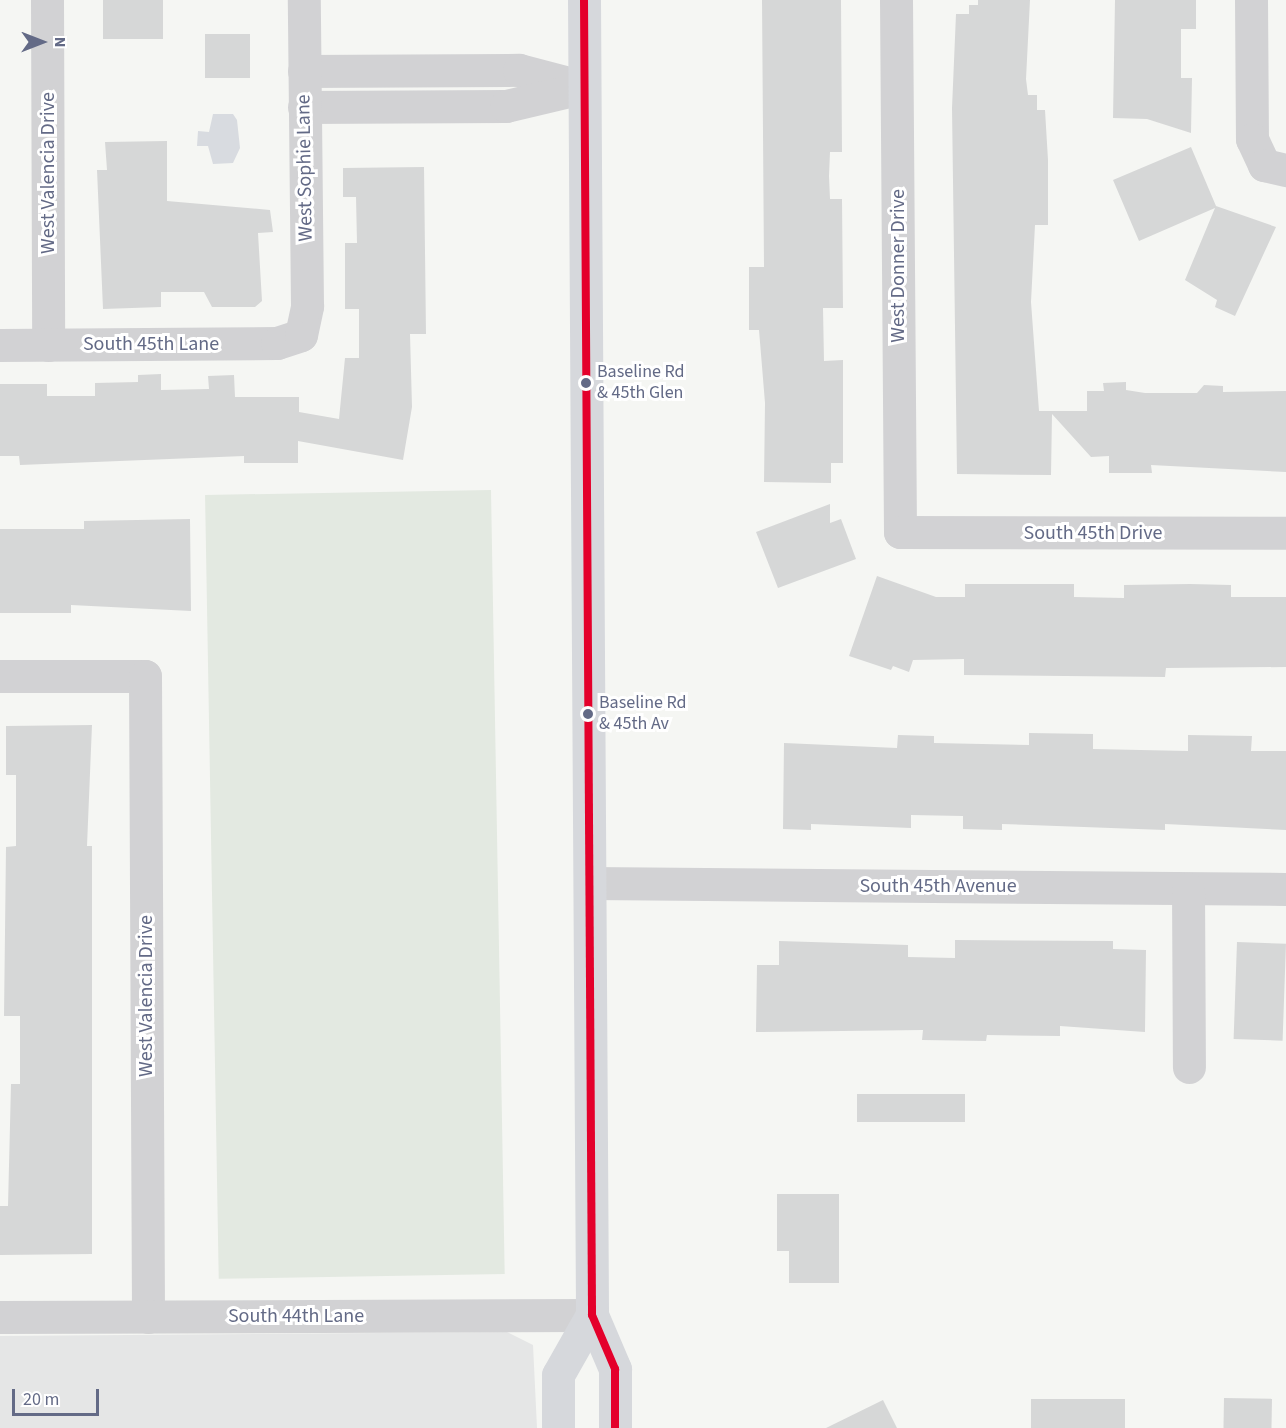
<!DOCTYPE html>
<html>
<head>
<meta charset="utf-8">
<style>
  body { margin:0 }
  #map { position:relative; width:1286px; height:1428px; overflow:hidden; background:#f5f6f3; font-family:"Source Sans 3",sans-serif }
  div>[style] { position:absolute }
  .built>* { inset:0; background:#e5e6e6 }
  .green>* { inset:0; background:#e3e9e1; transform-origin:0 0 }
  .water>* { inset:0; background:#d8dbe0 }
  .building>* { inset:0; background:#d6d7d7; transform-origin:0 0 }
  .minor>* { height:33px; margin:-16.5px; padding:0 16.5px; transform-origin:16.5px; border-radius:16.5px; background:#d2d2d4 }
  .major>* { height:33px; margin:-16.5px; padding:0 16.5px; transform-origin:16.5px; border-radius:16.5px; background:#d6d8dc }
  .bus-1>* { height:8px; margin:-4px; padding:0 4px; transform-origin:4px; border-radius:4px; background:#e4002b }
  .dots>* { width:16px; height:16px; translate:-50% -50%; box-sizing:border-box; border:3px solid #fff; border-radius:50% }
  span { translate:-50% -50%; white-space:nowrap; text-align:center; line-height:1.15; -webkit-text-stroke:6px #fff; paint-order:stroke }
  .bus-label { font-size:18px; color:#636a86 }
  .left { translate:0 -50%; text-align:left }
  .street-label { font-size:20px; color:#636a86 }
  .north { position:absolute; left:12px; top:12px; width:60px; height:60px; -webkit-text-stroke:4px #fff; paint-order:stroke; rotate:90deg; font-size:16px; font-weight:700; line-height:24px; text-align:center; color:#636a86 }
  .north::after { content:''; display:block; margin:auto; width:21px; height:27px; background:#636a86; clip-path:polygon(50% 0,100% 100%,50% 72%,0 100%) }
  .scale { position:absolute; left:12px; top:1389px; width:87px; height:27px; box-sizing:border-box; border:3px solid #636a86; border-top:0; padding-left:8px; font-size:18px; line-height:21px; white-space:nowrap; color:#636a86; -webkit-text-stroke:4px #fff; paint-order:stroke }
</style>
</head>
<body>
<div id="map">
  <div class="built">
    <div style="clip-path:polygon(507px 1332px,533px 1345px,537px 1428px,0 1428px,0 1336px)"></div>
  </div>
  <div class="green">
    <div style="left:491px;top:490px;width:784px;height:286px;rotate:89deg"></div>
  </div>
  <div class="water">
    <div style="clip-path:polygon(213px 114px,233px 114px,237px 120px,240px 148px,233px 163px,213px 164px,208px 146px,197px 146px,198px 131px,209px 132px)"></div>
  </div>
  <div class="building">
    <div style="left:103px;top:0;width:60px;height:39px"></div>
    <div style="clip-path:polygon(762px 0,841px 0,842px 152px,830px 152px,829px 176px,830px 199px,842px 199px,843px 308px,823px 308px,824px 361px,843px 360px,843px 463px,831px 463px,831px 483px,764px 482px,765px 403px,759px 330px,749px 330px,749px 267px,764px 267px)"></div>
    <div style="clip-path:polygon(978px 0,1030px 0,1026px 79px,1028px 95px,1037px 95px,1037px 110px,1045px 110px,1048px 160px,1048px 225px,1035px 225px,1031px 302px,1039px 411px,1087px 411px,1087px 391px,1104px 391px,1103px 383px,1126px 382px,1126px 390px,1145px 393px,1197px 393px,1204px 385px,1223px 386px,1223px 392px,1286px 391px,1286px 472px,1151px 465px,1152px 473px,1109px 473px,1109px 456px,1091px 457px,1052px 414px,1051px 475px,957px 474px,952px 108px,956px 14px,969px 14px,969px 5px,978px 5px)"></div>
    <div style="clip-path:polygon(1115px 0,1196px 0,1196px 29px,1181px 29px,1181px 78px,1192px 78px,1191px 133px,1147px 119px,1113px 118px)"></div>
    <div style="left:205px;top:34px;width:45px;height:44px"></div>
    <div style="clip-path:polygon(167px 141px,167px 201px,270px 210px,273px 232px,258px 233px,262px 301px,255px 307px,212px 307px,204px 292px,161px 292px,161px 307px,103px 309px,97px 170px,107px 170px,105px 142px)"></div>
    <div style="clip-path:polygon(1191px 147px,1216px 206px,1276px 227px,1235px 316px,1215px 307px,1217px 300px,1185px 280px,1215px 208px,1139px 241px,1113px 180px)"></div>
    <div style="clip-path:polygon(424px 167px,426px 334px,410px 334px,412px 407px,403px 460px,298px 441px,298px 463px,244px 463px,244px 456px,20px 465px,19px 456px,0 456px,0 384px,47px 384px,47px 396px,95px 396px,95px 383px,138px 382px,138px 375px,161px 374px,161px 390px,209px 389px,208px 376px,234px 375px,235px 397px,299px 397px,299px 412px,339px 419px,345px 358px,359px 358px,359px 309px,345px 309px,345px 243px,357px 243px,356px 197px,343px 197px,343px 168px)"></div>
    <div style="clip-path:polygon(830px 504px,830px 523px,841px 519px,856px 559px,778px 588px,756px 532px)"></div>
    <div style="clip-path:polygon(190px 519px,191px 611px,71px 605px,71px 613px,0 613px,0 529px,84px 529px,84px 521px)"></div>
    <div style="clip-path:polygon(877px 576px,936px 597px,965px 597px,965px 584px,1074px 584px,1074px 597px,1124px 598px,1124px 585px,1190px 584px,1231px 585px,1231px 597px,1286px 597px,1286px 667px,1166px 668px,1165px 677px,964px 675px,964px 659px,913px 660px,909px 672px,893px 666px,891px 670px,849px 656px)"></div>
    <div style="clip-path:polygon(92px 725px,87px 846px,92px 846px,92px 1254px,0 1255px,0 1206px,8px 1206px,11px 1084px,20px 1084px,20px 1016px,4px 1016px,6px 847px,16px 846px,16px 775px,6px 775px,6px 726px)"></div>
    <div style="clip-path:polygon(1029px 733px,1093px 734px,1093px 749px,1188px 751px,1188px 735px,1252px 736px,1251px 751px,1286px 751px,1286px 830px,1165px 824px,1165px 830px,1002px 824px,1002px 830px,963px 829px,963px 816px,911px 815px,911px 828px,811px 824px,811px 830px,783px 829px,784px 743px,897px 748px,898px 735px,934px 736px,934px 743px,1029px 745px)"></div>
    <div style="clip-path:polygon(955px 940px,1113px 941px,1113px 949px,1146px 950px,1145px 1032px,1060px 1026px,1060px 1036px,987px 1035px,986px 1041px,922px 1040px,923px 1030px,756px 1032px,757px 965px,779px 965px,779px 941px,908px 945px,908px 957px,955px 958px)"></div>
    <div style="left:1237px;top:942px;width:49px;height:97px;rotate:2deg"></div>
    <div style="left:965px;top:1094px;width:28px;height:108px;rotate:90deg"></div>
    <div style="clip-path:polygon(777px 1194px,839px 1194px,839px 1283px,789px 1283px,789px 1251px,777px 1251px)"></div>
    <div style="left:1224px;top:1398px;width:48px;height:30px;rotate:1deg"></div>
    <div style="left:1125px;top:1399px;width:29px;height:94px;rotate:90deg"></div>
    <div style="clip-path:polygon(883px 1400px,897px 1428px,826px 1428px)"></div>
  </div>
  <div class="minor">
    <div style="left:47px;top:0;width:345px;rotate:89.8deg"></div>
    <div style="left:896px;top:0;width:532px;rotate:89.57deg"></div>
    <div style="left:900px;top:532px;width:386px;rotate:0.1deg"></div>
    <div style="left:1251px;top:0;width:139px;rotate:89.6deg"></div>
    <div style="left:1252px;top:139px;width:29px;rotate:65deg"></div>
    <div style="left:1264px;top:165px;width:23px;rotate:13deg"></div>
    <div style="left:304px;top:71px;width:215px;rotate:-0.3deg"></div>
    <div style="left:519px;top:70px;width:67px;rotate:14.7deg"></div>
    <div style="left:304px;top:107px;width:202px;rotate:-0.3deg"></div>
    <div style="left:506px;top:106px;width:78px;rotate:-13.3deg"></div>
    <div style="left:0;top:345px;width:277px;rotate:-0.4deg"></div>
    <div style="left:277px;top:343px;width:25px;rotate:-18deg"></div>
    <div style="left:301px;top:335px;width:30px;rotate:-78deg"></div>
    <div style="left:307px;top:306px;width:306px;rotate:-90.6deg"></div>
    <div style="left:0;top:676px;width:145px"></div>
    <div style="left:145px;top:676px;width:641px;rotate:89.73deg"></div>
    <div style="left:590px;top:883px;width:696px;rotate:0.49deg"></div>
    <div style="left:1188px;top:889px;width:178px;rotate:89.7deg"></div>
    <div style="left:0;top:1317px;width:592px;rotate:-0.19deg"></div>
  </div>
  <div class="major">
    <div style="left:584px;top:0;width:1315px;rotate:89.65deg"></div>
    <div style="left:592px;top:1315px;width:59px;rotate:66.9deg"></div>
    <div style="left:615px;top:1369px;width:59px;rotate:90deg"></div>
    <div style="left:558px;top:1428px;width:53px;rotate:-90deg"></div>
    <div style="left:558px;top:1375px;width:69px;rotate:-60.5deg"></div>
  </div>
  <div class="bus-1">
    <div style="left:584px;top:0;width:1315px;rotate:89.65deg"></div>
    <div style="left:592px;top:1315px;width:59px;rotate:66.9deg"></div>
    <div style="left:615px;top:1369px;width:59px;rotate:90deg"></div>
  </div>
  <div class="dots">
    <div style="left:586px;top:383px;background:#636a86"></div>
    <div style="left:588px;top:714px;background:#636a86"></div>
  </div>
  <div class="bus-label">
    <span class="left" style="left:597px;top:383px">Baseline Rd<br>&amp; 45th Glen</span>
    <span class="left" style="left:599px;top:714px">Baseline Rd<br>&amp; 45th Av</span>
  </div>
  <div class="street-label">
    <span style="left:305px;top:168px;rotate:-91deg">West Sophie Lane</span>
    <span style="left:48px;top:173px;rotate:-90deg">West Valencia Drive</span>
    <span style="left:898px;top:266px;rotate:-90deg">West Donner Drive</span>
    <span style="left:151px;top:344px">South 45th Lane</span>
    <span style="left:1093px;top:533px">South 45th Drive</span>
    <span style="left:938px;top:886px">South 45th Avenue</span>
    <span style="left:146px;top:996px;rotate:-90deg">West Valencia Drive</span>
    <span style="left:296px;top:1316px">South 44th Lane</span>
  </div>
  <div class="north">N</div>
  <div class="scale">20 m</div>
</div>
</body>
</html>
